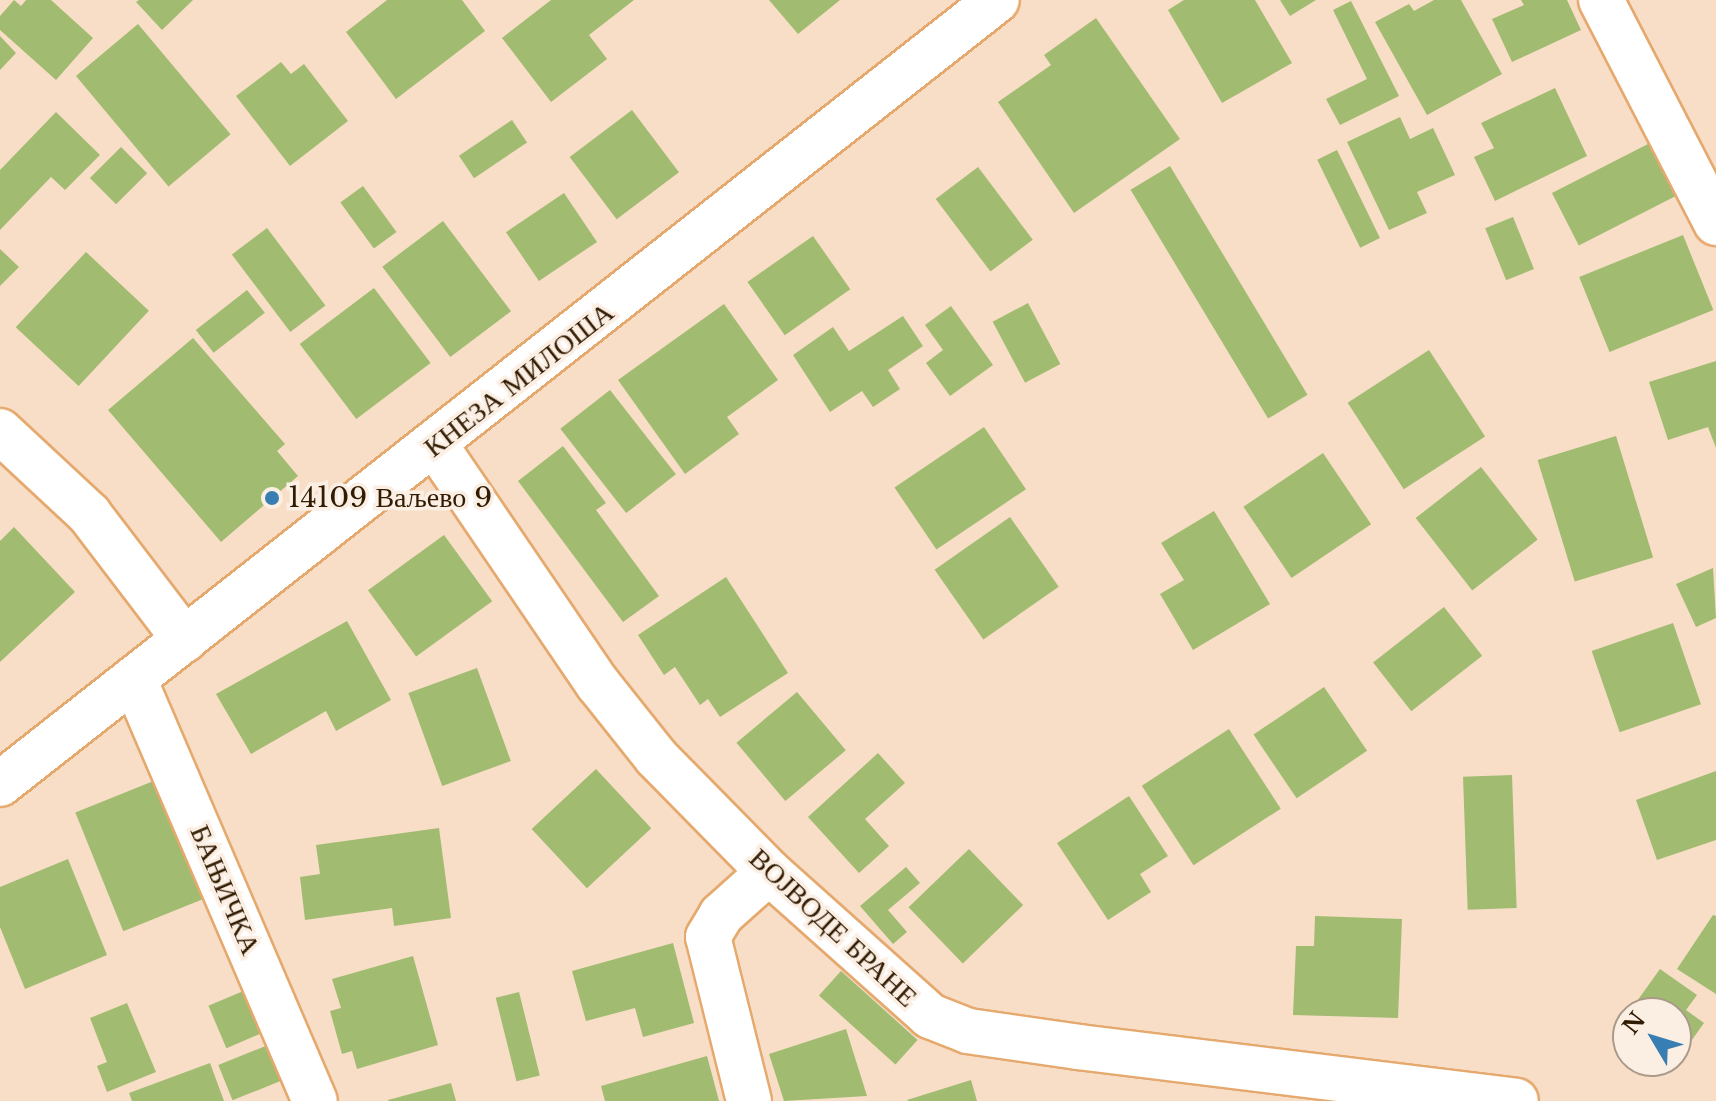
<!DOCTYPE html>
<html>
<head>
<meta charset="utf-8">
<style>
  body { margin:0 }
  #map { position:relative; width:1716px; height:1101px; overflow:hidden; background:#f8dec7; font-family:"Libre Baskerville",serif }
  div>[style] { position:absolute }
  .building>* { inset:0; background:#a1bb71; transform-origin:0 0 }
  .roads { filter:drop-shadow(2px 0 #e5a96e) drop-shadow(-2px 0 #e5a96e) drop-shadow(0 2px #e5a96e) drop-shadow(0 -2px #e5a96e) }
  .minor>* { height:44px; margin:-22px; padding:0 22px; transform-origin:22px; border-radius:22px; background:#fff }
  .dots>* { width:22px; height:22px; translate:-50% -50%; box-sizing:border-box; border:4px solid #fbeee3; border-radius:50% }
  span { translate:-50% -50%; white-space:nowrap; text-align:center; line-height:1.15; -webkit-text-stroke:7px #fbeee3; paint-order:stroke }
  .street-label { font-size:28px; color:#311b02 }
  .poi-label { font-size:28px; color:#311b02 }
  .left { translate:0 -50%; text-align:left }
  .north { position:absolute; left:1612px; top:997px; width:80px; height:80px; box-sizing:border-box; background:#fbeee3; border:2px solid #aa9a89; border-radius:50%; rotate:308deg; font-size:22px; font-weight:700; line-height:32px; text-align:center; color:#311b02 }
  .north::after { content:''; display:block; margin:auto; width:28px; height:36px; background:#387eb3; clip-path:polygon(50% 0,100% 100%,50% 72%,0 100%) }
</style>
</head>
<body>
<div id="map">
  <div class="building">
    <div style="clip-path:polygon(14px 0,21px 6px,26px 0,51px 0,93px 38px,56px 80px,0 30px,0 16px)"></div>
    <div style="clip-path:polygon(193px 0,162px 30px,136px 2px,139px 0)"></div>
    <div style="clip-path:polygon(387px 0,462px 0,485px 31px,396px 99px,346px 32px)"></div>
    <div style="clip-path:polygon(551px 0,634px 0,589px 35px,607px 59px,551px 102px,502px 38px)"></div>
    <div style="clip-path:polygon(769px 0,840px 0,798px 34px)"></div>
    <div style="clip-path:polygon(1184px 0,1255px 0,1292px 63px,1222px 103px,1168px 10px)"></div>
    <div style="clip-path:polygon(1280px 0,1316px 0,1290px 16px)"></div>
    <div style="clip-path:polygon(1434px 0,1461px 0,1502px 74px,1427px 115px,1375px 22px,1409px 4px,1414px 11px)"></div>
    <div style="clip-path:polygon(1521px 0,1567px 0,1581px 30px,1512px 62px,1492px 19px,1524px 5px)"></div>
    <div style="clip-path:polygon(1351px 1px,1399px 96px,1340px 125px,1326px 99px,1367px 79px,1333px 10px)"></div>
    <div style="clip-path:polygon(1096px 18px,1180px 139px,1074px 213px,998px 102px,1051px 65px,1044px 55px)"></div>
    <div style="left:138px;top:24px;width:144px;height:81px;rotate:50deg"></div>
    <div style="clip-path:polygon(0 36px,16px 53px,0 70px)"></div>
    <div style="clip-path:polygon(281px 62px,291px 74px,304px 64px,348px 121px,290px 166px,236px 96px)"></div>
    <div style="clip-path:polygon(1555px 88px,1587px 156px,1495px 201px,1474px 157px,1494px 148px,1481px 123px)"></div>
    <div style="left:632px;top:110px;width:78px;height:78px;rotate:53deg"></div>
    <div style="clip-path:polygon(56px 112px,100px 155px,65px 190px,51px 177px,0 230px,0 170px)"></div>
    <div style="clip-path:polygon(1400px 117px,1410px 139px,1433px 128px,1455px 175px,1417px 192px,1427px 213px,1389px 230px,1347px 142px)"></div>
    <div style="left:512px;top:120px;width:27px;height:64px;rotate:56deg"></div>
    <div style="left:1650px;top:143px;width:59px;height:110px;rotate:63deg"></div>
    <div style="left:121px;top:147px;width:37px;height:44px;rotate:45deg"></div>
    <div style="left:1337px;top:150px;width:98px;height:22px;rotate:64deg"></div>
    <div style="left:1170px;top:166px;width:267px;height:46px;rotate:59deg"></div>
    <div style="left:978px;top:167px;width:91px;height:53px;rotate:53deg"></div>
    <div style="left:363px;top:186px;width:57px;height:28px;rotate:54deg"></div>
    <div style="left:564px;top:193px;width:59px;height:70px;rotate:56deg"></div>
    <div style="left:1513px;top:217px;width:56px;height:30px;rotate:68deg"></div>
    <div style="left:443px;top:221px;width:113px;height:76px;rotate:53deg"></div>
    <div style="left:267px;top:228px;width:97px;height:44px;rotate:53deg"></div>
    <div style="left:1683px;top:235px;width:81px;height:112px;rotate:68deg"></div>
    <div style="left:813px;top:236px;width:65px;height:80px;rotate:55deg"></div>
    <div style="clip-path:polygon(0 249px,19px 267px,0 286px)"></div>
    <div style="left:86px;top:252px;width:86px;height:103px;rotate:43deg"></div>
    <div style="left:374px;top:288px;width:94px;height:93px;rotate:53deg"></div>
    <div style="left:247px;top:290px;width:29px;height:65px;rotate:52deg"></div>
    <div style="left:1028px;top:303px;width:69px;height:40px;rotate:62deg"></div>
    <div style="clip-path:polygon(724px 304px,778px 380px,727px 417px,739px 434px,685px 474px,618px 380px)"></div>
    <div style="clip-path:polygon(951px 306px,993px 365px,950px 396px,926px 363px,943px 350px,925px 325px)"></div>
    <div style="clip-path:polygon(903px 316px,923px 346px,888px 370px,900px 389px,873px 407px,862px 391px,830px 412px,793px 355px,833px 327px,849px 351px)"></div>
    <div style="clip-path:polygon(193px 338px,285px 444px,277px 451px,298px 476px,221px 542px,108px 410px)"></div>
    <div style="left:1429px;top:350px;width:103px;height:97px;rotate:57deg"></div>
    <div style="clip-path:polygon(1716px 361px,1716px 448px,1708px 427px,1668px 440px,1649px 382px)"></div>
    <div style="left:610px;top:390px;width:107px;height:63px;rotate:52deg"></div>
    <div style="left:984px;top:427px;width:75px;height:108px;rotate:56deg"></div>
    <div style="left:1616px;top:436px;width:127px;height:82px;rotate:73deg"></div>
    <div style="clip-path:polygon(563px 446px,606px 503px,596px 510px,659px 596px,623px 622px,518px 481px)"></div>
    <div style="left:1323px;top:453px;width:86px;height:96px;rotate:56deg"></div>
    <div style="left:1481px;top:467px;width:92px;height:83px;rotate:52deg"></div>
    <div style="clip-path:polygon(1214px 511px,1270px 604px,1193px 650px,1160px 594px,1184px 580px,1161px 543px)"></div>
    <div style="left:1010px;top:517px;width:85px;height:92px;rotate:55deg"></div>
    <div style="clip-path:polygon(14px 527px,75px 592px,0 662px,0 541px)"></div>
    <div style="left:444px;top:535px;width:82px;height:94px;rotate:54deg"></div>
    <div style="clip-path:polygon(1713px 568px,1716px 618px,1696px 627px,1676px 584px)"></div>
    <div style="clip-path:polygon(726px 577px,788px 673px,720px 717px,708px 699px,700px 705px,675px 667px,664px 675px,638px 635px)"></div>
    <div style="left:1444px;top:607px;width:62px;height:90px;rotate:52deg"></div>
    <div style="clip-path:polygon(347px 621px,391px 700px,336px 731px,326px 711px,251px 754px,216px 694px)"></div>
    <div style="left:1673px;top:623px;width:86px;height:86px;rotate:71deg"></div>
    <div style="left:477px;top:668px;width:99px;height:73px;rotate:70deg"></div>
    <div style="left:1324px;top:687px;width:77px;height:85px;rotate:56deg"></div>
    <div style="left:797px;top:692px;width:76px;height:79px;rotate:50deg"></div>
    <div style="left:1229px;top:729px;width:95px;height:104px;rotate:57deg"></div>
    <div style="clip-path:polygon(878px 753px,905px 783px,865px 819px,889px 846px,859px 873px,808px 817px)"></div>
    <div style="left:596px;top:769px;width:81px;height:88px;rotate:47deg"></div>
    <div style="clip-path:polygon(1716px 771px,1716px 840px,1657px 860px,1636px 800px)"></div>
    <div style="left:1512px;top:775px;width:133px;height:49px;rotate:88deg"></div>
    <div style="left:156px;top:780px;width:128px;height:87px;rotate:68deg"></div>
    <div style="clip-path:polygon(1129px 796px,1168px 856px,1140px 874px,1151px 892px,1108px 920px,1057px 843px)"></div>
    <div style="clip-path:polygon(439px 828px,451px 918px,394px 926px,392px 908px,305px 920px,300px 877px,320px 874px,316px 845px)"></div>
    <div style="left:969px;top:849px;width:78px;height:84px;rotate:46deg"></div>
    <div style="clip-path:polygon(68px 859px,107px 955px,25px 989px,0 927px,0 887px)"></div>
    <div style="clip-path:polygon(906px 867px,920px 883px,888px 910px,907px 932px,893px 944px,860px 906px)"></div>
    <div style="clip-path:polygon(1713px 915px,1716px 916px,1716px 994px,1677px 969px)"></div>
    <div style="clip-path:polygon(1315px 916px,1402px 919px,1398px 1018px,1293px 1015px,1296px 946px,1314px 946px)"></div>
    <div style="clip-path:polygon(673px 943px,694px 1023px,643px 1037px,635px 1008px,586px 1021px,572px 971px)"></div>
    <div style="clip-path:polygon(413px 956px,438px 1045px,357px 1069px,352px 1051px,342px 1054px,330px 1011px,341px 1008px,332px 979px)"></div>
    <div style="clip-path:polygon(1660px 969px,1697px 995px,1686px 1010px,1704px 1023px,1679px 1058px,1676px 1013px,1628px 1013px,1628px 1047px,1612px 1036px)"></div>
    <div style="left:841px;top:971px;width:103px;height:33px;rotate:42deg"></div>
    <div style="left:248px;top:989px;width:46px;height:43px;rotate:67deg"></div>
    <div style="left:519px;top:992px;width:86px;height:24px;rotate:76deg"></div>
    <div style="clip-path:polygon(127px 1003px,156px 1072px,107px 1092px,97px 1066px,107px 1062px,90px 1018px)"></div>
    <div style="clip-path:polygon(846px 1029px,867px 1096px,784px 1101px,769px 1054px)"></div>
    <div style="left:273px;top:1043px;width:38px;height:59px;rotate:68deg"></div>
    <div style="clip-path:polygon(707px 1056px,719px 1101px,605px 1101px,601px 1086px)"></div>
    <div style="clip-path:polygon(210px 1063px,224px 1101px,132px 1101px,129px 1093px)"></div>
    <div style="clip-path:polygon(971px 1080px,977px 1101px,908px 1101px,907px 1100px)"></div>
    <div style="clip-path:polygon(451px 1083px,456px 1101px,388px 1101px,388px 1100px)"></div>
  </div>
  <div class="roads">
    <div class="minor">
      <div style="left:1601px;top:0;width:251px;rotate:62.7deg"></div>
      <div style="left:0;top:431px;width:122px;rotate:43deg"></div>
      <div style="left:89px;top:514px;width:158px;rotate:52.7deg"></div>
      <div style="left:436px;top:446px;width:288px;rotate:55.8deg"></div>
      <div style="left:598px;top:684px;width:93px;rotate:51.5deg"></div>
      <div style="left:656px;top:757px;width:161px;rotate:45.5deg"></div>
      <div style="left:769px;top:872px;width:216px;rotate:41.8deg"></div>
      <div style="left:930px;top:1016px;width:41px;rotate:21.5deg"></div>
      <div style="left:968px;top:1031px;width:112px;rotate:8.2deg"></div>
      <div style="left:1079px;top:1047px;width:440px;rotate:7deg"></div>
      <div style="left:134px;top:679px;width:459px;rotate:66.8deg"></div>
      <div style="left:0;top:784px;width:1268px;rotate:-38.18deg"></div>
      <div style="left:749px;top:1101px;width:169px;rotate:-104deg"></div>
      <div style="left:708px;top:937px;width:26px;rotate:-59deg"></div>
      <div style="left:721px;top:915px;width:64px;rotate:-41.9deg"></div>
    </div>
  </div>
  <div class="dots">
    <div style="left:272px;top:498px;background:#387eb3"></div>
  </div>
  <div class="street-label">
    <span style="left:519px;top:380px;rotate:-38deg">КНЕЗА МИЛОША</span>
    <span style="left:225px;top:890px;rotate:67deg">БАЊИЧКА</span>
    <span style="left:833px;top:928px;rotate:43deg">ВОЈВОДЕ БРАНЕ</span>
  </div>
  <div class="poi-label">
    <span class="left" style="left:288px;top:498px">14109 Ваљево 9</span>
  </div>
  <div class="north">N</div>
</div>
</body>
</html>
